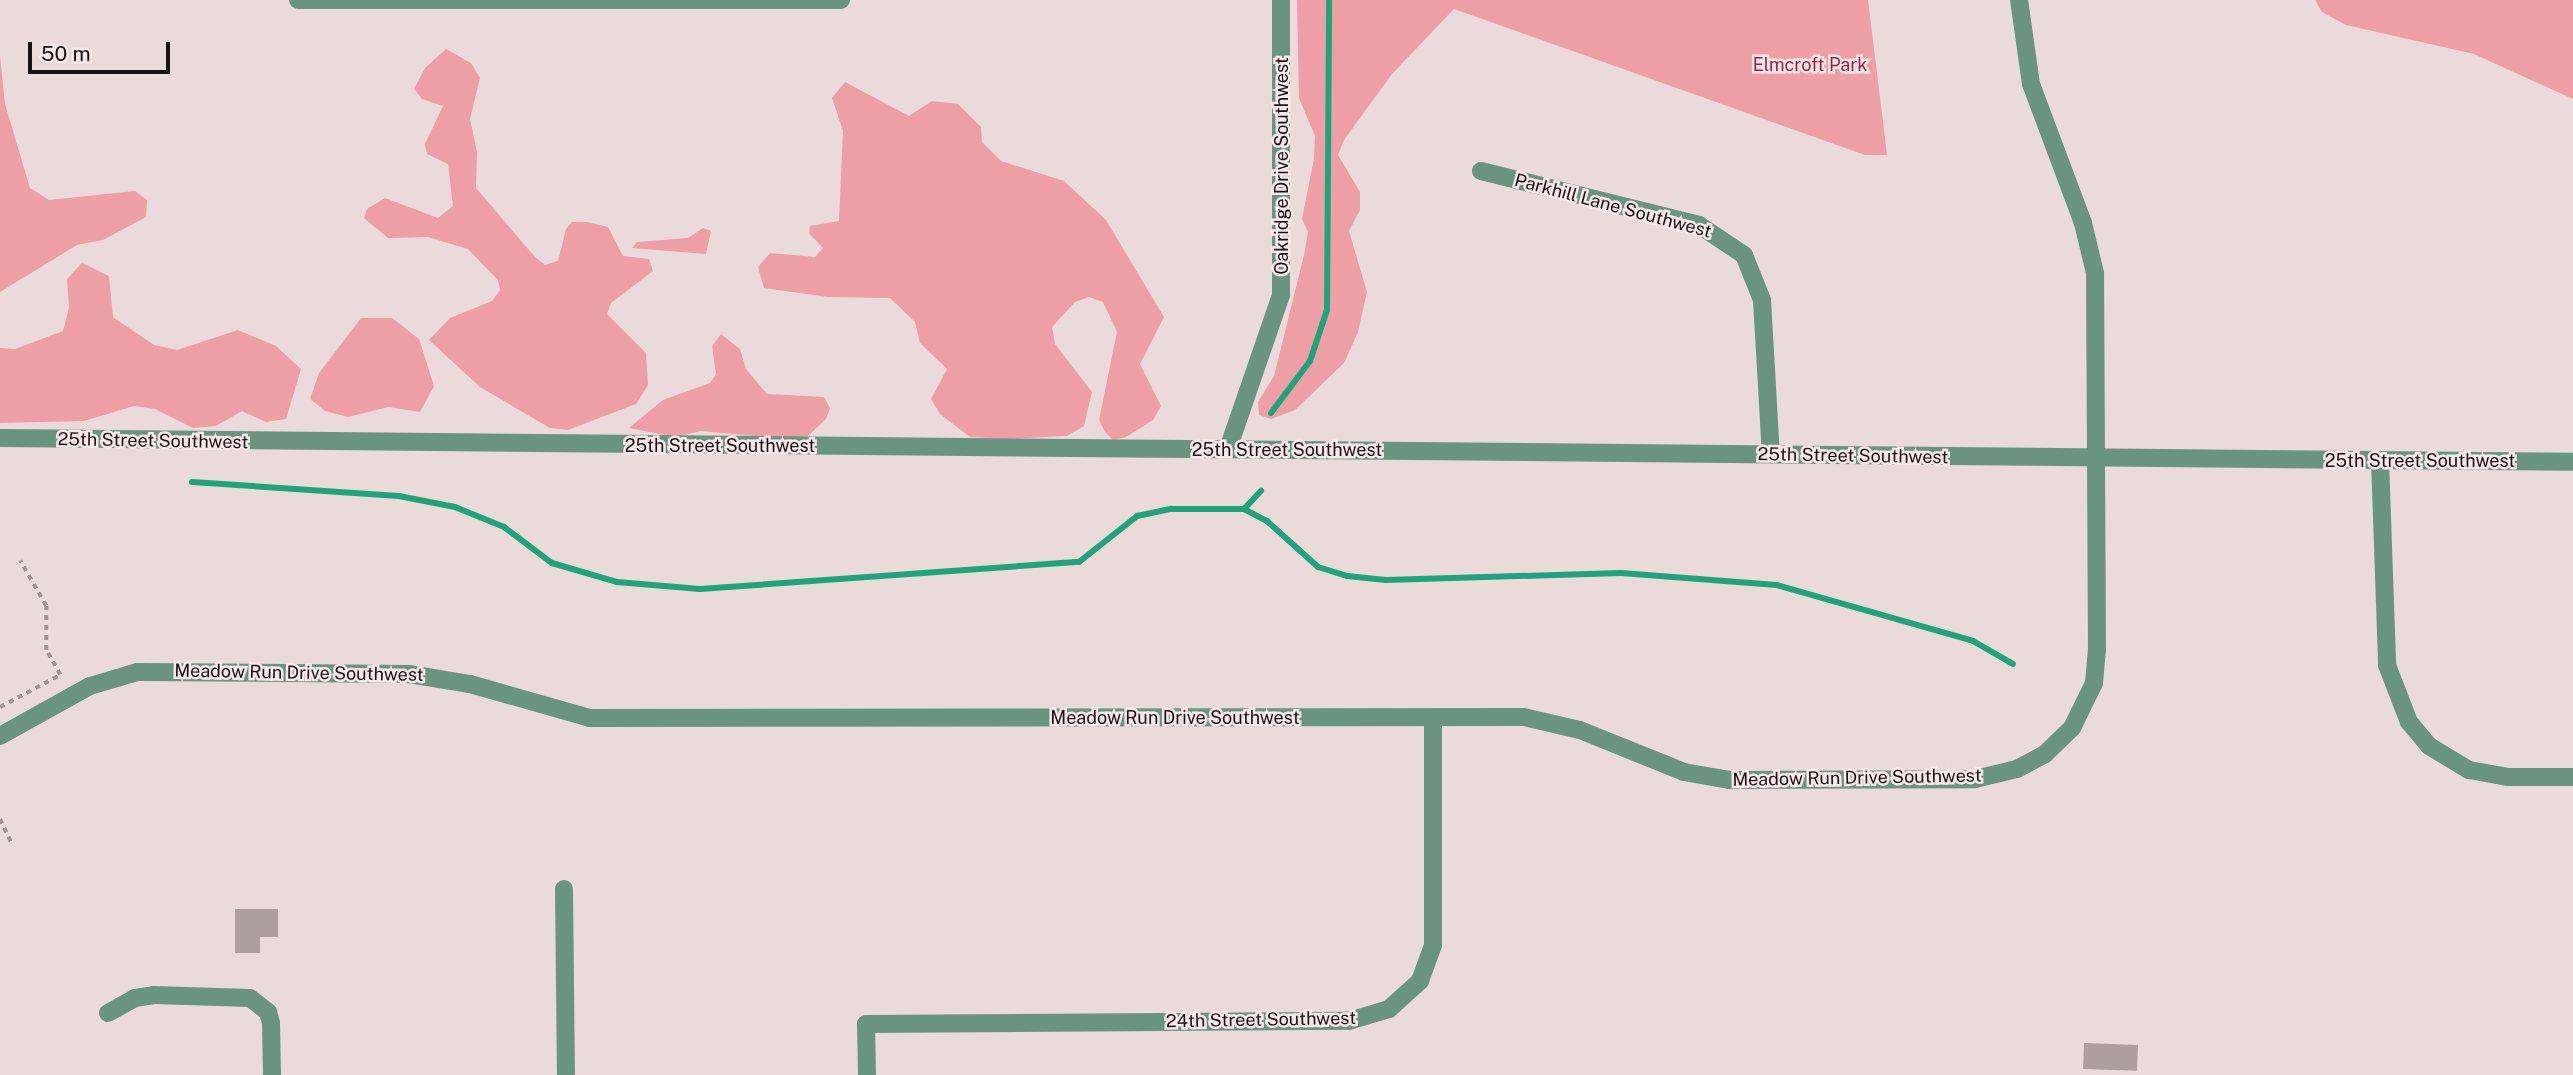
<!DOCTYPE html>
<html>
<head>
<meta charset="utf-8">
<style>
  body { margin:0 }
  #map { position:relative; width:2573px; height:1075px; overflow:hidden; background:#eadada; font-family:"Public Sans",sans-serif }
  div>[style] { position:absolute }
  .green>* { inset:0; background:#ed9fa5 }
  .stream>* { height:6px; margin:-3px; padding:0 3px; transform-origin:3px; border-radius:3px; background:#1fa379 }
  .building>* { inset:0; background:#ae9f9f; transform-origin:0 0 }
  .path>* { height:3.5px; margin-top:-1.75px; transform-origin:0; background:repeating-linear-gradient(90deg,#9f9393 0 5px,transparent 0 10px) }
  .street>* { height:18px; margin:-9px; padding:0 9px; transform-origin:9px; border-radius:9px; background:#689480 }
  span { translate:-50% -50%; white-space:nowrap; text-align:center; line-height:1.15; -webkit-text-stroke:5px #f7e7e8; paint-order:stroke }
  .park-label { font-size:18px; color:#9a213b }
  .street-label { font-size:18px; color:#181313 }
  .scale { position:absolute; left:28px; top:42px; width:142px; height:32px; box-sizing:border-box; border:4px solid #181313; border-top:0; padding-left:9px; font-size:21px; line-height:24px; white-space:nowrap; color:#181313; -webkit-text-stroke:5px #f7e7e8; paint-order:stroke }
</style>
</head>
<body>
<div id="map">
  <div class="green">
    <div style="clip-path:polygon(1297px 0,1868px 0,1887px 155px,1865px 155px,1454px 9px,1392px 74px,1344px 140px,1338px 155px,1360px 192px,1360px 210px,1349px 231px,1367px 292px,1358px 332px,1344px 363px,1295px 410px,1271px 419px,1259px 415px,1258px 402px,1274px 376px,1304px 255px,1308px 232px,1302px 219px,1314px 159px,1315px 136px,1299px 98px)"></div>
    <div style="clip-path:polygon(2315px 0,2573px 0,2573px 99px,2474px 54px,2346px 25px,2322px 12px)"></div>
    <div style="clip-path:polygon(446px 49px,471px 63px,480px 78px,470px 119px,477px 152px,476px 188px,535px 257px,545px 265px,558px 261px,566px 229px,572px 222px,587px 222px,608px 227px,623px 256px,649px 259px,653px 271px,611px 303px,607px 314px,646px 353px,648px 385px,636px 404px,568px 430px,550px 428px,480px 387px,429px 340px,450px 318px,492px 301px,500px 290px,498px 280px,468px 249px,428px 237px,388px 238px,364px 218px,367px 209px,385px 198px,438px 218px,453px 206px,448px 164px,427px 154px,425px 144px,443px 106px,422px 99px,414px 89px,425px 68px)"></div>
    <div style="clip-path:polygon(0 56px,5px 104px,30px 188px,49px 200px,135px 191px,147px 200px,146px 217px,103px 240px,77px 245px,0 292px)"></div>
    <div style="clip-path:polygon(845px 82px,909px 116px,932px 101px,958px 104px,981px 127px,982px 142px,1001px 161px,1064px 181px,1106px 220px,1164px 317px,1140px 364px,1161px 406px,1153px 420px,1126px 437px,1113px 440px,1105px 432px,1099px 420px,1117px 332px,1103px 302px,1089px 297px,1075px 302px,1052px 327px,1055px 344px,1092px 392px,1084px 426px,1067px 436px,1007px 439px,970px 437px,940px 414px,931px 399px,947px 369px,920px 343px,915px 322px,890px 298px,828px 297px,764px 288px,758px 267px,770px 253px,815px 257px,823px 248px,809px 233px,810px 226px,839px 221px,843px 131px,832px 98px)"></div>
    <div style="clip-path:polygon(703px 228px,711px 231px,706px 254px,632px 248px,637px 242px,688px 238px)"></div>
    <div style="clip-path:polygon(82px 263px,109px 276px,113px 317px,154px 345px,177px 350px,238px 330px,276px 346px,301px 369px,286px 419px,266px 422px,242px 411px,216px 426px,193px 428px,155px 409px,134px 406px,84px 421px,0 423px,0 348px,15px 349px,63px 331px,69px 308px,67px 279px)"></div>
    <div style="clip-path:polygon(361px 318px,392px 318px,419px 339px,434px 386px,420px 412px,388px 407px,348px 417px,325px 411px,310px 399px,319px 373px)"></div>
    <div style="clip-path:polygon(721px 334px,740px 349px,746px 369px,767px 394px,824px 397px,830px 408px,826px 419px,808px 436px,789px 439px,701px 431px,675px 437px,629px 428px,663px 400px,710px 383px,716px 374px,712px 346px)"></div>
  </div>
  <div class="stream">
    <div style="left:1271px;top:413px;width:65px;rotate:-53.1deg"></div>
    <div style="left:1310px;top:361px;width:54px;rotate:-71.6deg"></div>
    <div style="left:1327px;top:310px;width:310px;rotate:-89.6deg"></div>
    <div style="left:192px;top:482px;width:207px;rotate:3.9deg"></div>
    <div style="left:399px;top:496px;width:57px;rotate:11.1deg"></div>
    <div style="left:455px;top:507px;width:53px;rotate:22.2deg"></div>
    <div style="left:504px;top:527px;width:60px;rotate:36.9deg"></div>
    <div style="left:552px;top:563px;width:68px;rotate:16.3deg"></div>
    <div style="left:617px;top:582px;width:83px;rotate:4.8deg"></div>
    <div style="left:700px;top:589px;width:380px;rotate:-4.1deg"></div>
    <div style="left:1079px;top:562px;width:74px;rotate:-38.4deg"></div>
    <div style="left:1137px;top:516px;width:35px;rotate:-12deg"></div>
    <div style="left:1171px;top:509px;width:73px"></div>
    <div style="left:1244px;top:509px;width:26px;rotate:28deg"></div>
    <div style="left:1267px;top:521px;width:69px;rotate:42deg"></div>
    <div style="left:1318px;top:567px;width:30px;rotate:17deg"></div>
    <div style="left:1347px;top:576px;width:39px;rotate:6deg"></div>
    <div style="left:1386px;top:580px;width:235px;rotate:-1.7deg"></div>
    <div style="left:1621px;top:573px;width:156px;rotate:4.4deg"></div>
    <div style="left:1777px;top:585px;width:204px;rotate:15.9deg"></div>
    <div style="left:1973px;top:641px;width:46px;rotate:29.9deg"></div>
    <div style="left:1244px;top:509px;width:25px;rotate:-47deg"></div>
  </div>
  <div class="building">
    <div style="clip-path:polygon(235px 909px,278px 909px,278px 937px,260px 937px,260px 953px,235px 953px)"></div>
    <div style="left:2084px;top:1043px;width:54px;height:26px;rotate:2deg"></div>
  </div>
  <div class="path">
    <div style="left:0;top:707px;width:68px;rotate:-28.1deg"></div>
    <div style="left:60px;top:675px;width:29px;rotate:-119deg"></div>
    <div style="left:46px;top:650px;width:44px;rotate:-90deg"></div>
    <div style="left:46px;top:606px;width:52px;rotate:-120deg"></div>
    <div style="left:0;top:819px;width:25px;rotate:64deg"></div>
  </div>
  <div class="street">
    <div style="left:298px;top:0;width:543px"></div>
    <div style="left:1481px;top:171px;width:225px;rotate:13.9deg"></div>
    <div style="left:1699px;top:225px;width:54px;rotate:33.7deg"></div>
    <div style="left:1744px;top:255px;width:48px;rotate:68.2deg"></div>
    <div style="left:1762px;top:300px;width:154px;rotate:86.7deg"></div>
    <div style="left:0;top:438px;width:2573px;rotate:0.53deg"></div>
    <div style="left:1228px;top:449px;width:163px;rotate:-71deg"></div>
    <div style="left:1281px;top:295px;width:295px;rotate:-90deg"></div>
    <div style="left:2380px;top:460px;width:205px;rotate:88deg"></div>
    <div style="left:2387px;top:665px;width:61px;rotate:68.9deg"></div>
    <div style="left:2409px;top:722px;width:31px;rotate:50deg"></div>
    <div style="left:2429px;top:746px;width:47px;rotate:31deg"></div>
    <div style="left:2469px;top:770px;width:39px;rotate:10deg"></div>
    <div style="left:2507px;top:777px;width:66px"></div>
    <div style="left:0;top:736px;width:103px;rotate:-29.1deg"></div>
    <div style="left:90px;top:686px;width:49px;rotate:-16.6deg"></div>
    <div style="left:137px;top:672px;width:272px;rotate:0.4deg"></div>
    <div style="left:409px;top:674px;width:62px;rotate:9.3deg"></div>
    <div style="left:470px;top:684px;width:125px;rotate:15.8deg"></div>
    <div style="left:590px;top:718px;width:934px;rotate:-0.06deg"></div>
    <div style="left:1524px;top:717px;width:57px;rotate:13.1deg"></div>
    <div style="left:1580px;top:730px;width:112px;rotate:22deg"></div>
    <div style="left:1684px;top:772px;width:47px;rotate:9.9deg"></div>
    <div style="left:1730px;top:780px;width:245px;rotate:-0.2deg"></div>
    <div style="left:1975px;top:779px;width:43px;rotate:-13.4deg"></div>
    <div style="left:2017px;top:769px;width:32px;rotate:-28deg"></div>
    <div style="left:2045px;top:754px;width:37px;rotate:-44deg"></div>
    <div style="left:2072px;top:728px;width:50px;rotate:-63.9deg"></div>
    <div style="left:2094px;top:683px;width:33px;rotate:-85deg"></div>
    <div style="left:2097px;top:650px;width:377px;rotate:-90.3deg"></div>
    <div style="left:2095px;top:273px;width:51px;rotate:-103.5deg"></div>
    <div style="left:2083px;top:223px;width:148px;rotate:-110.5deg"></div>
    <div style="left:2031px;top:84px;width:85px;rotate:-98.1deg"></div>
    <div style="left:564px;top:889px;width:186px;rotate:89.4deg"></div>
    <div style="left:108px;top:1013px;width:31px;rotate:-29deg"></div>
    <div style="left:135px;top:998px;width:19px;rotate:-9deg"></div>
    <div style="left:154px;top:995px;width:96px;rotate:1.8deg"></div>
    <div style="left:250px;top:998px;width:23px;rotate:38deg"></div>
    <div style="left:268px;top:1012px;width:11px;rotate:75deg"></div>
    <div style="left:271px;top:1023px;width:52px;rotate:88.9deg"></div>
    <div style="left:867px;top:1075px;width:51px;rotate:-91.1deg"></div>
    <div style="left:866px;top:1024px;width:483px;rotate:-0.4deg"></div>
    <div style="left:1349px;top:1021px;width:42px;rotate:-16.7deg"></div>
    <div style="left:1389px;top:1009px;width:42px;rotate:-42.1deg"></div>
    <div style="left:1420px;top:981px;width:38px;rotate:-70deg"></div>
    <div style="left:1433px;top:945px;width:226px;rotate:-90deg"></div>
  </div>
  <div class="park-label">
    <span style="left:1810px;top:65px">Elmcroft Park</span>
  </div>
  <div class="street-label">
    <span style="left:1282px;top:166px;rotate:-90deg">Oakridge Drive Southwest</span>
    <span style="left:1613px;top:206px;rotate:15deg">Parkhill Lane Southwest</span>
    <span style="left:153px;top:441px;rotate:1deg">25th Street Southwest</span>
    <span style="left:720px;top:446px">25th Street Southwest</span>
    <span style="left:1287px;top:450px">25th Street Southwest</span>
    <span style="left:1853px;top:456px;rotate:1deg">25th Street Southwest</span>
    <span style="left:2420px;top:461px">25th Street Southwest</span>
    <span style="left:299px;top:673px;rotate:1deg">Meadow Run Drive Southwest</span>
    <span style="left:1175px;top:718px">Meadow Run Drive Southwest</span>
    <span style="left:1857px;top:778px;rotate:-1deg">Meadow Run Drive Southwest</span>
    <span style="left:1261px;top:1020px;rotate:-1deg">24th Street Southwest</span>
  </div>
  <div class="scale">50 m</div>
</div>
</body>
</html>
